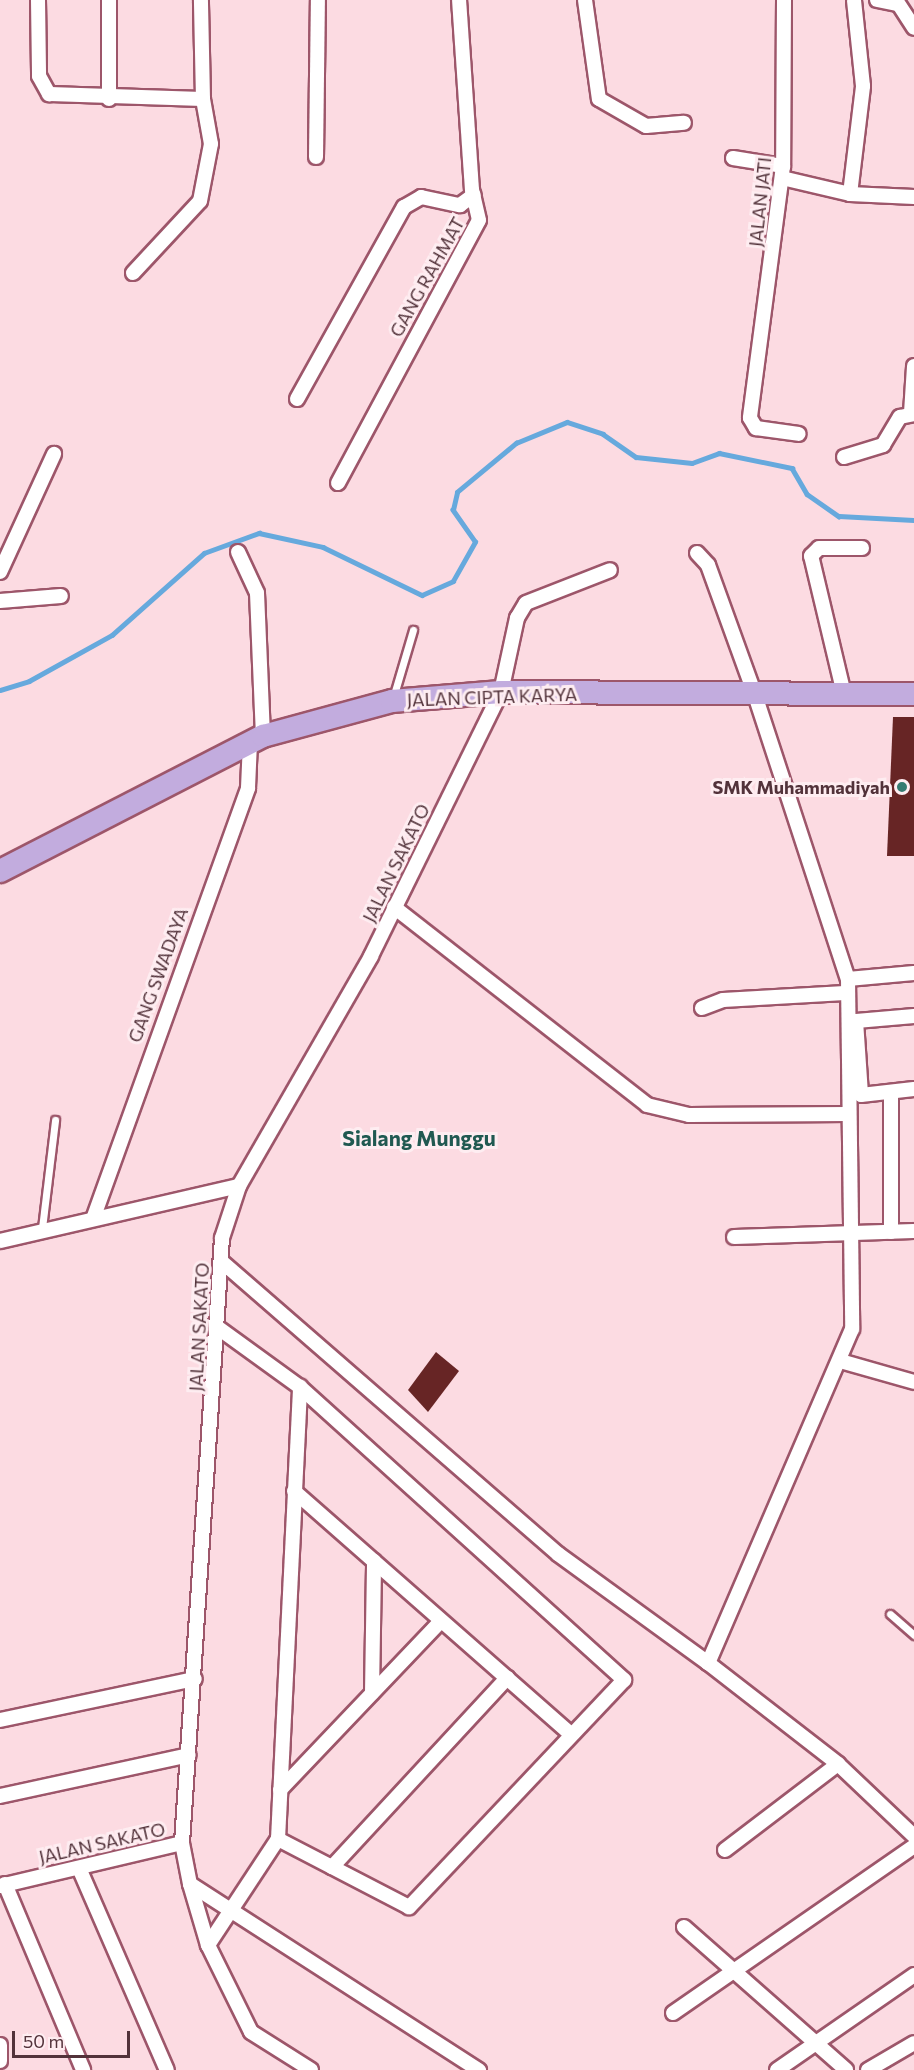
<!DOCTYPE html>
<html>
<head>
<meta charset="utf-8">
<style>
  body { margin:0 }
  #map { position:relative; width:914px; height:2070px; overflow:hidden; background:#fcdbe2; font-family:Commissioner,sans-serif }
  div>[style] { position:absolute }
  .stream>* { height:4.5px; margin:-2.25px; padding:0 2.25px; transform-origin:2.25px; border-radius:2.25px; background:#66a9dd }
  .building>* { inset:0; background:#672525 }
  .roads { filter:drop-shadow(2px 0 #9d566a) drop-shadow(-2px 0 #9d566a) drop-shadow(0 2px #9d566a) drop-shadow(0 -2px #9d566a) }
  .lane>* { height:7px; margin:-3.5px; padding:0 3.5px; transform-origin:3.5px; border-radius:3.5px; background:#fff }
  .street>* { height:14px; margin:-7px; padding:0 7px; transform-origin:7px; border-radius:7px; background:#fff }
  .primary>* { height:22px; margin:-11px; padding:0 11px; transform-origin:11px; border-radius:11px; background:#c2acde }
  .dots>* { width:16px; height:16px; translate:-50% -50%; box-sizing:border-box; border:3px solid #feedf1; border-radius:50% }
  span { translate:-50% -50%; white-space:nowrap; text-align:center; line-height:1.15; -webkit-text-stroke:6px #feedf1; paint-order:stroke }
  .street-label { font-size:18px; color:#52323a }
  .poi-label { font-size:18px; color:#52323a; font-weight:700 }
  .right { translate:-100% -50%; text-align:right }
  .quarter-label { font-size:21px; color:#205951; font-weight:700 }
  .scale { position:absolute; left:12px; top:2031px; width:118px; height:27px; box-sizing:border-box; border:3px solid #52323a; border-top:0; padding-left:8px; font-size:18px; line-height:21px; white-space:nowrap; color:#52323a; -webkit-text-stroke:4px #feedf1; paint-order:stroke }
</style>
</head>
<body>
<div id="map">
  <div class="stream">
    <div style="left:0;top:690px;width:30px;rotate:-17deg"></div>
    <div style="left:29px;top:681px;width:95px;rotate:-29deg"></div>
    <div style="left:112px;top:635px;width:123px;rotate:-41.7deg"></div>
    <div style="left:204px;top:553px;width:59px;rotate:-20deg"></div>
    <div style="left:259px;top:533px;width:66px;rotate:12.3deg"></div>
    <div style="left:323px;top:547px;width:110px;rotate:25.9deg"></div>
    <div style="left:422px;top:595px;width:34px;rotate:-24deg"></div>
    <div style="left:453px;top:581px;width:45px;rotate:-60.6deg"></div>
    <div style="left:475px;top:542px;width:39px;rotate:-125deg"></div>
    <div style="left:453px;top:510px;width:18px;rotate:-77deg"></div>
    <div style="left:457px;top:492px;width:77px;rotate:-39.7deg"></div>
    <div style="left:516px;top:443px;width:55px;rotate:-22.4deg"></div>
    <div style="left:567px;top:422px;width:38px;rotate:18deg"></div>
    <div style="left:603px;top:434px;width:40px;rotate:34.9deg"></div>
    <div style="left:636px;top:457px;width:56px;rotate:6.1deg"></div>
    <div style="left:692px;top:463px;width:29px;rotate:-20deg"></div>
    <div style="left:719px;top:453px;width:75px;rotate:11.6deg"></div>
    <div style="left:792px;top:468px;width:30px;rotate:60deg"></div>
    <div style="left:807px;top:494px;width:39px;rotate:35deg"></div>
    <div style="left:839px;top:516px;width:75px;rotate:3.1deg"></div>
  </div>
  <div class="building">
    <div style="clip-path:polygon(893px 717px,914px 717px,914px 856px,887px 856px)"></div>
    <div style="clip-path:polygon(436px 1352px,459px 1371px,428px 1412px,408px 1390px)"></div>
  </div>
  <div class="roads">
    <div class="lane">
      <div style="left:393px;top:698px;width:71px;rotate:-73.6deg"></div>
      <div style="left:42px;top:1228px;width:109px;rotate:-83.1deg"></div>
      <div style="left:890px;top:1614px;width:32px;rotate:41deg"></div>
    </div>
    <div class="street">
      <div style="left:38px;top:0;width:76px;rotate:89.2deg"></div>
      <div style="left:39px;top:76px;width:21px;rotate:61deg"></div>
      <div style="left:49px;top:94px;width:154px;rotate:1.9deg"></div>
      <div style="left:203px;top:99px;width:99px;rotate:-91.2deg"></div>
      <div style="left:109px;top:0;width:99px;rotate:90deg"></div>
      <div style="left:585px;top:0;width:100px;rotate:82deg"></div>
      <div style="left:599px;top:99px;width:54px;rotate:29.9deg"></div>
      <div style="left:646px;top:126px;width:38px;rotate:-5deg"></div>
      <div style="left:784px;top:0;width:166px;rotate:90.3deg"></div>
      <div style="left:783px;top:166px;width:254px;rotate:97.5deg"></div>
      <div style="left:750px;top:418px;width:12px;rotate:59deg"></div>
      <div style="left:756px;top:428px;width:43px;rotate:7.9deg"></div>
      <div style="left:877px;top:0;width:20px;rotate:11deg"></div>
      <div style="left:896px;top:0;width:33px;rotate:57deg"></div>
      <div style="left:316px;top:157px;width:157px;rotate:-89.3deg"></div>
      <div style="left:733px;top:158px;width:51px;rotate:9.1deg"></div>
      <div style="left:782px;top:178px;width:70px;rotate:13.2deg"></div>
      <div style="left:850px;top:194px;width:109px;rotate:-83.1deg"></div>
      <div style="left:863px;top:86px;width:86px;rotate:-96deg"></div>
      <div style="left:850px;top:194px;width:64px;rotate:2.7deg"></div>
      <div style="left:133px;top:273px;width:98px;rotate:-47.1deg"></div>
      <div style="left:200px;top:201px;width:58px;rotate:-79.1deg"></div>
      <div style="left:211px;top:144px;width:46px;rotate:-100.1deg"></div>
      <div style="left:297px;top:399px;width:220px;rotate:-60.9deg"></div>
      <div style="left:404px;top:207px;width:20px;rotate:-30deg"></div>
      <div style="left:421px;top:197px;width:40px;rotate:12deg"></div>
      <div style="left:460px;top:205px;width:17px;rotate:-36deg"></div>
      <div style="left:911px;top:413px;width:47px;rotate:-86.3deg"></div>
      <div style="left:844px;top:457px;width:41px;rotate:-17.1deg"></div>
      <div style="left:883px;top:445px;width:33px;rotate:-59deg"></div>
      <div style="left:900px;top:417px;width:14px;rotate:-12deg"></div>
      <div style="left:338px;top:483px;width:298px;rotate:-61.8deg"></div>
      <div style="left:479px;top:220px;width:31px;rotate:-103deg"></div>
      <div style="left:472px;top:190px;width:190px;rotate:-93.9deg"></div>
      <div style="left:238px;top:552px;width:45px;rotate:65.1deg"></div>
      <div style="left:257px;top:593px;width:143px;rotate:87.6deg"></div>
      <div style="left:697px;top:553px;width:16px;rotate:47deg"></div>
      <div style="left:708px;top:565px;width:138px;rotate:70.1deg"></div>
      <div style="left:755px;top:695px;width:299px;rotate:71.9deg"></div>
      <div style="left:848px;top:979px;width:350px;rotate:89.3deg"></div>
      <div style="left:852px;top:1329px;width:364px;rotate:113.3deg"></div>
      <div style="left:708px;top:1663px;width:165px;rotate:37.8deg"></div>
      <div style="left:838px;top:1764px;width:105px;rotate:43.5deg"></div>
      <div style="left:0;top:572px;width:130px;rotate:-65.4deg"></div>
      <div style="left:0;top:601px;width:61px;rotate:-4.7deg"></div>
      <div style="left:844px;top:694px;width:142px;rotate:-103.4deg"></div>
      <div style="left:811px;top:556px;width:11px;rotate:-45deg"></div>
      <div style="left:819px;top:548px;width:43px"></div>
      <div style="left:394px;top:907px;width:321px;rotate:38deg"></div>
      <div style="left:647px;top:1105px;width:43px;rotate:13.4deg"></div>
      <div style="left:689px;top:1115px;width:159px;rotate:-0.4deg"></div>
      <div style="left:848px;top:979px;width:66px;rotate:-5.2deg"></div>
      <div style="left:702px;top:1008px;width:22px;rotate:-21deg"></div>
      <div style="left:723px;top:1000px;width:122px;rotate:-3.3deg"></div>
      <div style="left:914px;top:1016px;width:58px;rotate:175.1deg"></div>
      <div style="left:856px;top:1021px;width:74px;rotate:86.1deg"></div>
      <div style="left:861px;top:1095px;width:53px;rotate:-6.5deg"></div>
      <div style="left:891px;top:1092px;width:140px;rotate:90deg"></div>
      <div style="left:93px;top:1219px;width:458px;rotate:-70.2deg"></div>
      <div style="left:248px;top:788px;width:46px;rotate:-87.5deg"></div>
      <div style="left:734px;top:1237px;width:180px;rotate:-1.9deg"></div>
      <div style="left:0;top:1241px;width:245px;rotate:-13deg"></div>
      <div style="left:221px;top:1261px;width:447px;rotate:41deg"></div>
      <div style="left:558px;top:1554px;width:185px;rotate:36deg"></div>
      <div style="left:217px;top:1327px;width:102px;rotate:35.9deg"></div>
      <div style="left:300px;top:1387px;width:437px;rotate:42.1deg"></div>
      <div style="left:624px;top:1680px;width:313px;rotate:133.4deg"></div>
      <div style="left:409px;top:1907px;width:148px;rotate:-152.6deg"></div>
      <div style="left:840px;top:1361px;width:77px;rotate:15.8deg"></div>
      <div style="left:294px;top:1491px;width:368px;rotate:41.3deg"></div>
      <div style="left:372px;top:1693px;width:132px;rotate:-89.1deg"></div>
      <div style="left:0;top:1720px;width:199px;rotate:-11.9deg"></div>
      <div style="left:280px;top:1790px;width:233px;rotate:-46.4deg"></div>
      <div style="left:0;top:1796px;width:193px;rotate:-12.2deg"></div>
      <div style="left:182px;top:1843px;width:42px;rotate:79deg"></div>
      <div style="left:190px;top:1884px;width:344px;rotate:32.8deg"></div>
      <div style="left:725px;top:1850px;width:142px;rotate:-37.3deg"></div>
      <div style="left:332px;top:1867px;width:258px;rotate:-47.2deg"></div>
      <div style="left:79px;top:1868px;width:220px;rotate:66.5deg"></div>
      <div style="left:5px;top:1884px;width:202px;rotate:67.2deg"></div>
      <div style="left:190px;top:1884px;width:64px;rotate:73.6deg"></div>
      <div style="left:208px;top:1945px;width:97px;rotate:63.7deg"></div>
      <div style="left:251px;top:2032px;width:71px;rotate:32.3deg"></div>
      <div style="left:0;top:1886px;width:187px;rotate:-13.3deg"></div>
      <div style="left:182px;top:1843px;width:606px;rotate:-86.22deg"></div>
      <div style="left:222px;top:1238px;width:55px;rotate:-71.9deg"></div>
      <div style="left:239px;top:1186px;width:265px;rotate:-60.1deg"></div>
      <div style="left:371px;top:956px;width:294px;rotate:-63.8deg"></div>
      <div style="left:501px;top:692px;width:76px;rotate:-77.8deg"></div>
      <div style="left:517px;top:618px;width:17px;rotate:-59deg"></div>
      <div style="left:526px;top:603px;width:90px;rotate:-21.4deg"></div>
      <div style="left:684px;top:1927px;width:216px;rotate:41.4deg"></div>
      <div style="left:208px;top:1945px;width:127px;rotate:-56.6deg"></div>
      <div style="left:278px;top:1839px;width:453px;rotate:-87.2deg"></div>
      <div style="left:673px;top:2013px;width:293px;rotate:-34.7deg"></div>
      <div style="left:0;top:2045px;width:16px;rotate:90deg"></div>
      <div style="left:777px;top:2070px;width:167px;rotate:-34.7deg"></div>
      <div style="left:868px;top:2070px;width:53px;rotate:-30.4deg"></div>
    </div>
    <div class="primary">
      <div style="left:0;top:871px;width:296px;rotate:-27.2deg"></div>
      <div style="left:263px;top:736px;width:134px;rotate:-15.2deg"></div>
      <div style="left:392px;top:701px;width:109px;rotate:-4.7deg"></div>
      <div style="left:501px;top:692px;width:413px;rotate:0.3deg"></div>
    </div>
  </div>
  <div class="dots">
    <div style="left:902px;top:787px;background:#357b71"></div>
  </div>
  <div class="street-label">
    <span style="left:760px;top:202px;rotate:-84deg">JALAN JATI</span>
    <span style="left:427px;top:277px;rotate:-61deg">GANG RAHMAT</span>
    <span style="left:492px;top:697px;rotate:-2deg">JALAN CIPTA KARYA</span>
    <span style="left:396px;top:863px;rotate:-64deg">JALAN SAKATO</span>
    <span style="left:158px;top:975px;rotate:-70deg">GANG SWADAYA</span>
    <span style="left:199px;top:1327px;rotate:-87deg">JALAN SAKATO</span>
    <span style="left:102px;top:1843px;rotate:-13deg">JALAN SAKATO</span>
  </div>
  <div class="poi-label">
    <span class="right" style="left:890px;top:787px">SMK Muhammadiyah</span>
  </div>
  <div class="quarter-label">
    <span style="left:419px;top:1138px">Sialang Munggu</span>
  </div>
  <div class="scale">50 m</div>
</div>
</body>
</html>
